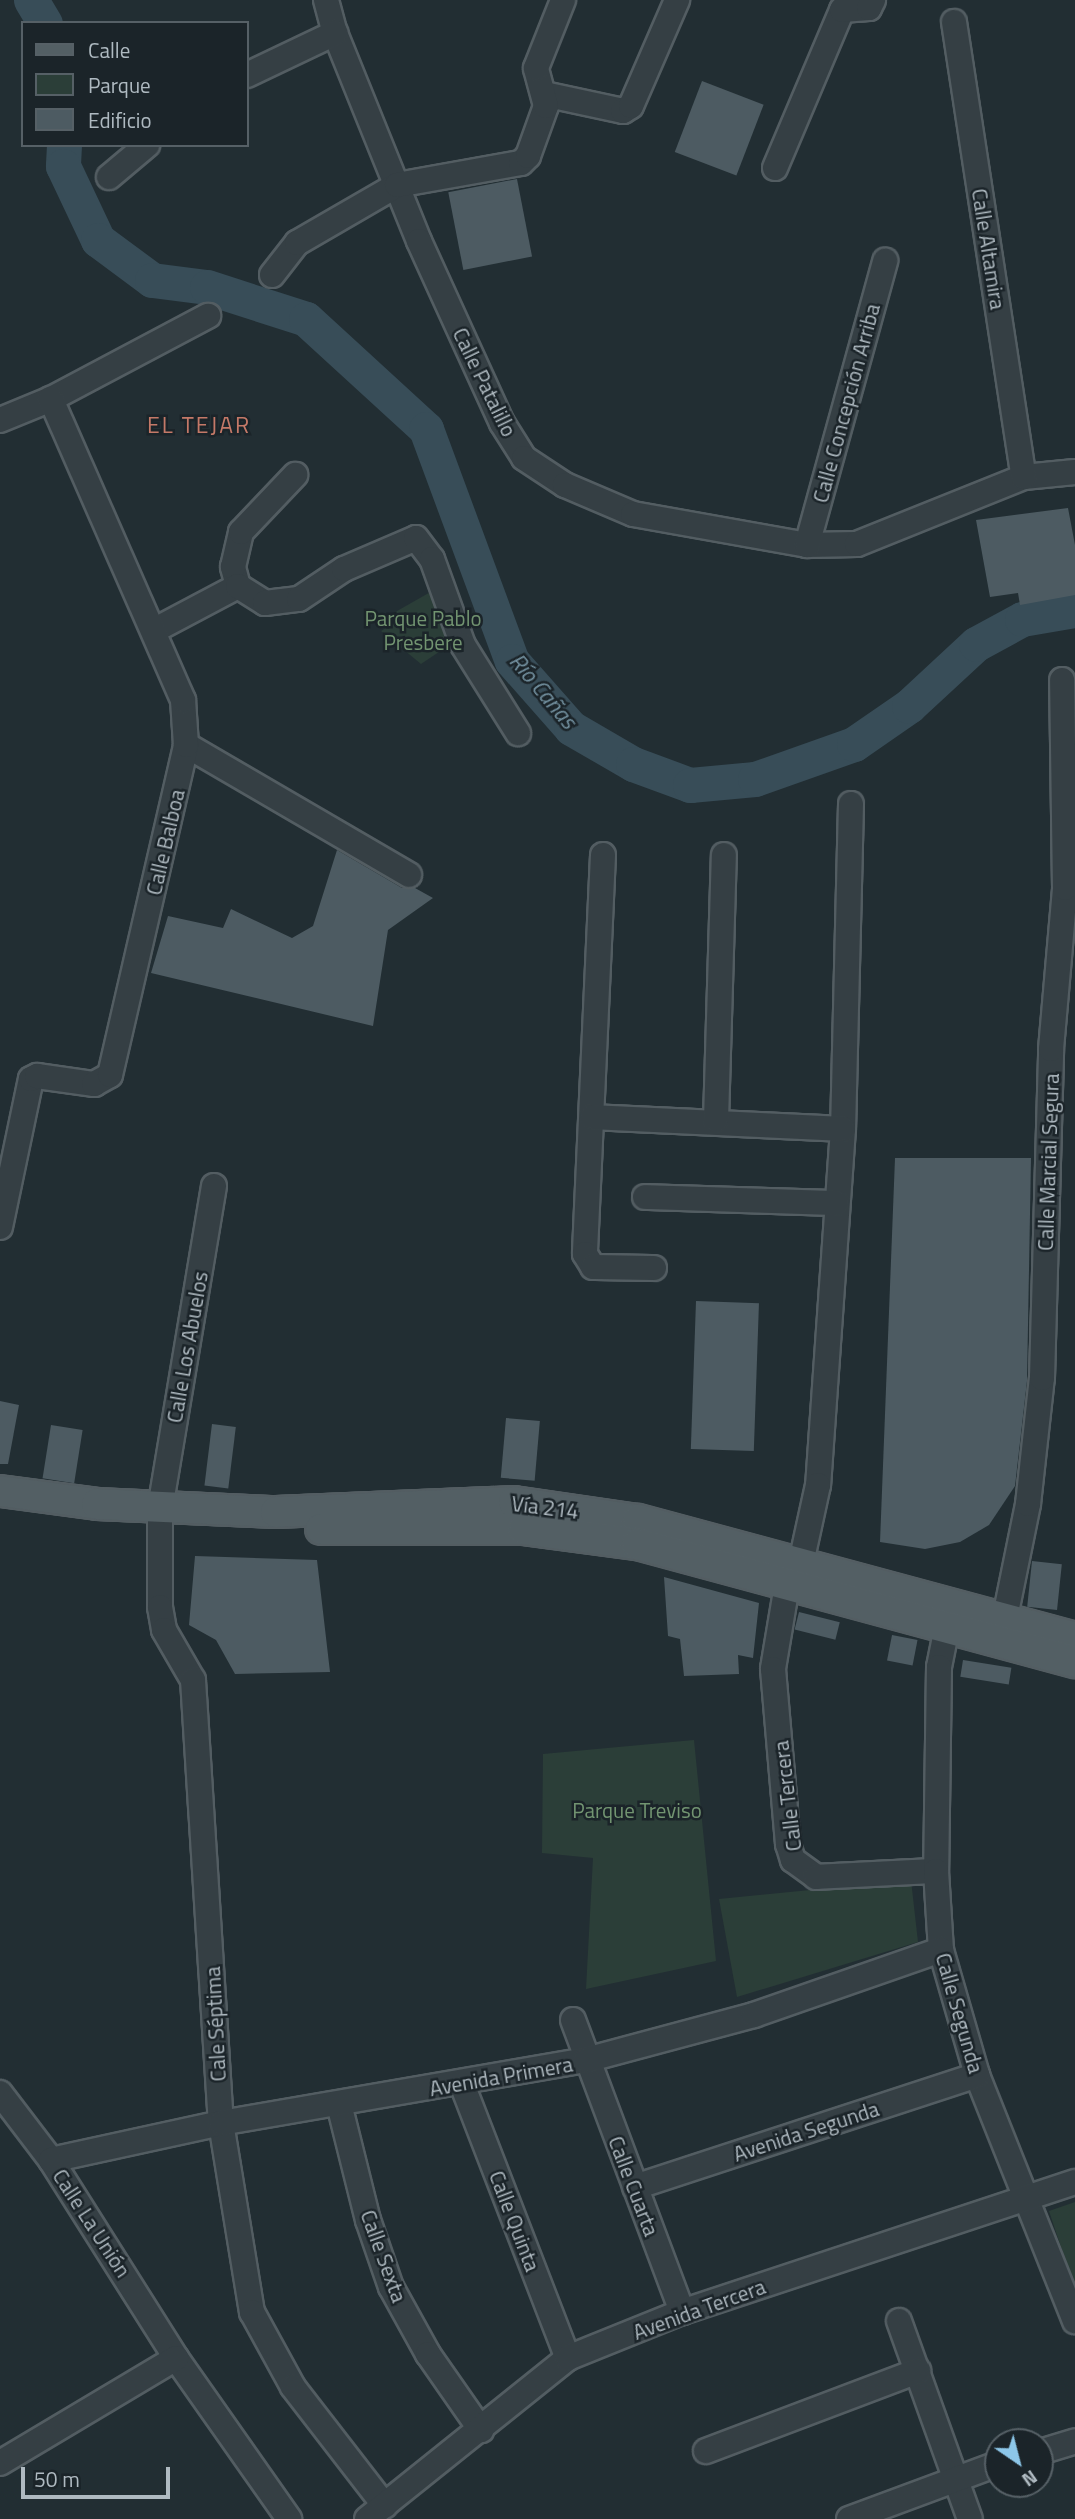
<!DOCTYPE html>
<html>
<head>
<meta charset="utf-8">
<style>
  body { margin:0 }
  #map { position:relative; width:1075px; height:2519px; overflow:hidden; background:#222e33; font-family:"Titillium Web",sans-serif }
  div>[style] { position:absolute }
  .green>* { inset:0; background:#2b3e38 }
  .river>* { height:35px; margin:-17.5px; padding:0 17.5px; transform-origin:17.5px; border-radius:17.5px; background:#384d58 }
  .building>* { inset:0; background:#4d5b62; transform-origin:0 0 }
  .roads { filter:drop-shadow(2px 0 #535d62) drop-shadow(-2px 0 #535d62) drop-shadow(0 2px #535d62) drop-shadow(0 -2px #535d62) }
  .minor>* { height:24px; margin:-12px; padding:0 12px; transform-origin:12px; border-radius:12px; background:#353f44 }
  .major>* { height:30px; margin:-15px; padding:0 15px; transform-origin:15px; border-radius:15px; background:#535f64 }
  span { translate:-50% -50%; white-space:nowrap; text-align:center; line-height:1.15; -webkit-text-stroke:5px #1b2429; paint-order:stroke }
  .street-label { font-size:21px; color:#afbac1 }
  .park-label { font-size:21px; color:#729471 }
  .neighbourhood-label { font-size:23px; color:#c47968; letter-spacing:2px }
  .water-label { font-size:23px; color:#7492a1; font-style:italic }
  .legend { position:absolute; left:21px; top:21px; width:228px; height:126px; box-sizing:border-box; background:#1b2429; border:2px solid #566066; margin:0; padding:9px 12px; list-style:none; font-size:21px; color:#afbac1 }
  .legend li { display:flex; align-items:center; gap:14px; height:35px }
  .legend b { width:35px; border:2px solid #566066 }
  .north { position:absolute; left:984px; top:2428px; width:70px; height:70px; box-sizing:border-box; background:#1b2429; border:2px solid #566066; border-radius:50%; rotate:145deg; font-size:19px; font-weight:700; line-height:28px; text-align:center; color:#afbac1 }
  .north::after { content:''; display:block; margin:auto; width:24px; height:32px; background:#8dc7e9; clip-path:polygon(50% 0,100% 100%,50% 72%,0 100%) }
  .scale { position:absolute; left:21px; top:2467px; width:149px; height:32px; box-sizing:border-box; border:4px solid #afbac1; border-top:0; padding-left:9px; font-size:21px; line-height:24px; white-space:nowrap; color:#afbac1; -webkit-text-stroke:5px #1b2429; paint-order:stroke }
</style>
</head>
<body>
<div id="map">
  <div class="green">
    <div style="clip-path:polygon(434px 590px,451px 644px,421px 664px,381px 631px,394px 623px,390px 615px)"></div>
    <div style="clip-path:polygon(694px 1740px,716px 1961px,586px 1989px,593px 1858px,542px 1853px,543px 1754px)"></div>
    <div style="clip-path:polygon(911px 1880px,918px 1942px,737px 1997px,719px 1899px)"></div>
    <div style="clip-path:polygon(1075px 2202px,1075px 2289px,1049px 2211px)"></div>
  </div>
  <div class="river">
    <div style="left:31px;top:0;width:27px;rotate:59deg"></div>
    <div style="left:64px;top:145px;width:21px;rotate:93deg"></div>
    <div style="left:63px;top:166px;width:82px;rotate:64.7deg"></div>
    <div style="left:98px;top:240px;width:67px;rotate:36.5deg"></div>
    <div style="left:152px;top:280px;width:55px;rotate:7.3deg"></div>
    <div style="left:207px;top:287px;width:104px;rotate:17.9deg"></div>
    <div style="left:306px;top:319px;width:163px;rotate:42.5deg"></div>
    <div style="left:426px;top:429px;width:247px;rotate:69.7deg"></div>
    <div style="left:512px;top:661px;width:89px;rotate:48.6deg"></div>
    <div style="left:571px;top:728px;width:72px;rotate:30.1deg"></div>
    <div style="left:633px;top:764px;width:61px;rotate:20.2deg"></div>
    <div style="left:690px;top:785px;width:65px;rotate:-5.3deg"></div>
    <div style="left:755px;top:779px;width:105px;rotate:-19.5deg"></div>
    <div style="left:854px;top:744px;width:67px;rotate:-34.6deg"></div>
    <div style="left:909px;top:706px;width:91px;rotate:-42.8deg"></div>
    <div style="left:976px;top:644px;width:52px;rotate:-28.5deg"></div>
    <div style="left:1022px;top:619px;width:54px;rotate:-9.6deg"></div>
  </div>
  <div class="building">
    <div style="left:702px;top:81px;width:66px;height:76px;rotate:21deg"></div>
    <div style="left:517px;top:179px;width:79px;height:70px;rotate:79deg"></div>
    <div style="clip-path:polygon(1068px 508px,1075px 545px,1075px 595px,1020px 605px,1018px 593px,990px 597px,976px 520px)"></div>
    <div style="clip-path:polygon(337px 850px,402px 888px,415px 888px,433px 898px,388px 930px,373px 1026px,151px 973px,168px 916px,223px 928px,231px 909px,292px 938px,313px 926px)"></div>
    <div style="clip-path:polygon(895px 1158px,1031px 1158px,1027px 1381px,1015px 1486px,989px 1525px,960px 1542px,925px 1549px,880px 1542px)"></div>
    <div style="left:696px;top:1301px;width:63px;height:148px;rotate:2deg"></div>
    <div style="clip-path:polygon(0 1401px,19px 1405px,8px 1464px,0 1464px)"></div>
    <div style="left:506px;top:1418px;width:34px;height:60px;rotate:5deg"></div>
    <div style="left:212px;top:1424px;width:24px;height:62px;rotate:7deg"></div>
    <div style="left:51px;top:1425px;width:32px;height:54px;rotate:9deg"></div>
    <div style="clip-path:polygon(195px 1556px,317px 1560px,330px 1672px,235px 1674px,216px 1640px,189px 1625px)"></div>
    <div style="left:1032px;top:1561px;width:30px;height:46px;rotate:6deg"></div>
    <div style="clip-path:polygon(664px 1577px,759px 1603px,753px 1658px,738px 1655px,739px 1674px,684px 1676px,680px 1639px,668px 1636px)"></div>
    <div style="left:799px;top:1612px;width:42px;height:18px;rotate:14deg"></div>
    <div style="left:892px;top:1635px;width:26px;height:26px;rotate:11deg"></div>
    <div style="left:963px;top:1660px;width:49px;height:17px;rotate:9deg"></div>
  </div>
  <div class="roads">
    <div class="minor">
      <div style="left:326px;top:0;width:34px;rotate:75deg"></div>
      <div style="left:335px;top:33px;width:224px;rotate:68deg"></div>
      <div style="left:419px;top:241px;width:200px;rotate:65.5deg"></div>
      <div style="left:502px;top:423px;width:41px;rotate:57.8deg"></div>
      <div style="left:524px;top:458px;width:49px;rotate:33.4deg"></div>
      <div style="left:565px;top:485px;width:74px;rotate:23.1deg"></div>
      <div style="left:633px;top:514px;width:177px;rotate:10.1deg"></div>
      <div style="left:807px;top:545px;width:50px;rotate:-1.1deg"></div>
      <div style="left:857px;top:544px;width:180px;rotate:-21.9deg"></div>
      <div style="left:1024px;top:477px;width:51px;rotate:-5.6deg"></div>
      <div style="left:954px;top:22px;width:460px;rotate:81.3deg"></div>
      <div style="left:247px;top:75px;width:98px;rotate:-25.5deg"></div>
      <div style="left:544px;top:94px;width:81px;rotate:12.1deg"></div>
      <div style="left:623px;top:111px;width:9px;rotate:-32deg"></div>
      <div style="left:631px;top:106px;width:116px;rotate:-66.5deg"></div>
      <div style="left:775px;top:168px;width:172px;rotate:-67deg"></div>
      <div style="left:842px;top:10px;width:27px;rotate:-4deg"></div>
      <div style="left:869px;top:8px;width:9px;rotate:-63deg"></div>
      <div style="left:109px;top:177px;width:50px;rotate:-40.1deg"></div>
      <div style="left:272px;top:275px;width:41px;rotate:-52deg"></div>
      <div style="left:297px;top:243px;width:116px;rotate:-30.1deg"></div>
      <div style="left:397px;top:185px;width:126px;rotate:-10.1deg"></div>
      <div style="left:521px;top:163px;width:10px;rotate:-45deg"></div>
      <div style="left:528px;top:156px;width:53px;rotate:-70.2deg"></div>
      <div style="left:546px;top:106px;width:39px;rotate:-105deg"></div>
      <div style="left:536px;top:68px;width:73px;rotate:-68.3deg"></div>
      <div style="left:0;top:420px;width:55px;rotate:-22.4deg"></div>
      <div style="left:51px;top:399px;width:178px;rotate:-27.9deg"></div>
      <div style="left:807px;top:545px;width:295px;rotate:-74.6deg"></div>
      <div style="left:238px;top:586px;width:20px;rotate:-105deg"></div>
      <div style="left:233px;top:567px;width:36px;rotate:-77deg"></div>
      <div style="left:241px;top:532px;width:79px;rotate:-46.5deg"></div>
      <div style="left:155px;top:630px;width:94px;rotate:-27.9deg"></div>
      <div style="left:238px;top:586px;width:32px;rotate:32deg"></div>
      <div style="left:265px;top:603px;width:34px;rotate:-7deg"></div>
      <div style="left:299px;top:599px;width:54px;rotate:-33.7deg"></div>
      <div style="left:344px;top:569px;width:78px;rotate:-23.3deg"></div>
      <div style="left:416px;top:538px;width:26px;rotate:53deg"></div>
      <div style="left:432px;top:559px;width:91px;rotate:70.2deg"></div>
      <div style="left:463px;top:645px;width:104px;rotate:58deg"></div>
      <div style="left:186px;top:745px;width:258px;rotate:30.2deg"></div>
      <div style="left:851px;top:804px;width:325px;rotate:91.4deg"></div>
      <div style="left:843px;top:1129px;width:357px;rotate:94deg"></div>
      <div style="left:818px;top:1485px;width:80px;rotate:102.3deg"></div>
      <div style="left:801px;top:1563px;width:26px;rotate:122deg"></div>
      <div style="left:787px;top:1585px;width:85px;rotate:99.5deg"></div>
      <div style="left:773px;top:1669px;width:176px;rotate:85.1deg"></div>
      <div style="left:788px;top:1844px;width:17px;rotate:73deg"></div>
      <div style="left:793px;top:1860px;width:29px;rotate:36deg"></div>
      <div style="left:816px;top:1877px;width:120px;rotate:-2.9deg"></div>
      <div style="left:603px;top:855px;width:399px;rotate:92.6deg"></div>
      <div style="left:585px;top:1254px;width:15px;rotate:58deg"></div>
      <div style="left:593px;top:1267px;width:61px;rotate:0.9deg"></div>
      <div style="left:592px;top:1117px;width:251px;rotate:2.7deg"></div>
      <div style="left:716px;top:1120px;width:265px;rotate:-88.3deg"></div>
      <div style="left:214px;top:1186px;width:326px;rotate:99.5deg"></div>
      <div style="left:160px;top:1508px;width:99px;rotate:90deg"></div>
      <div style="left:160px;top:1607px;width:23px;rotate:80deg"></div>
      <div style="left:164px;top:1630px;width:58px;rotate:59.9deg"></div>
      <div style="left:193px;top:1680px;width:444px;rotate:86.4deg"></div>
      <div style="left:221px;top:2123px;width:192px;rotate:80.7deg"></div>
      <div style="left:252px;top:2312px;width:85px;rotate:61.3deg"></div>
      <div style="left:293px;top:2387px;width:150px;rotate:52.3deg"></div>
      <div style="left:645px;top:1197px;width:192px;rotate:1.8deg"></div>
      <div style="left:0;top:1227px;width:151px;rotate:-78.2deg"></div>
      <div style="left:31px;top:1079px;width:7px;rotate:-27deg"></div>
      <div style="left:37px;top:1076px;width:58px;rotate:8deg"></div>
      <div style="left:94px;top:1084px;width:18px;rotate:-29deg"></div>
      <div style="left:110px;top:1075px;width:339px;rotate:-77deg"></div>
      <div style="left:186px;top:745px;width:45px;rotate:-93.8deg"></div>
      <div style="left:183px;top:700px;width:329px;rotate:-113.7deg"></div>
      <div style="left:950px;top:1612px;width:56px;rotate:101.3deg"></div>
      <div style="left:939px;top:1667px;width:204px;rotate:90.8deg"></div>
      <div style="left:936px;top:1871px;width:79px;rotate:86.4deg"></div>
      <div style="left:941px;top:1950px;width:130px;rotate:73.9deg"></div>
      <div style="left:977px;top:2075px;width:265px;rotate:68.3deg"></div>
      <div style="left:1001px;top:1637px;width:136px;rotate:-78.5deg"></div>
      <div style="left:1028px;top:1504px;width:127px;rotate:-83.7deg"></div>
      <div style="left:1042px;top:1378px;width:329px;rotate:-88.4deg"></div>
      <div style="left:1051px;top:1049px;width:162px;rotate:-85deg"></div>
      <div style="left:1065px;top:888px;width:208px;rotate:-90.8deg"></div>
      <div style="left:573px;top:2020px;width:312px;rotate:69.5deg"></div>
      <div style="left:462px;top:2084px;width:294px;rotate:68.9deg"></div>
      <div style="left:0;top:2093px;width:84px;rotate:52.7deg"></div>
      <div style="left:51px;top:2160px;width:234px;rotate:57.7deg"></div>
      <div style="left:176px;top:2358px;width:197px;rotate:54.9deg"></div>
      <div style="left:339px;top:2104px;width:120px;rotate:76deg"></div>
      <div style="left:368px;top:2220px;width:71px;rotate:71.1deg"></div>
      <div style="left:391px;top:2287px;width:77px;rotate:61.1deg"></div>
      <div style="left:428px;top:2354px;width:93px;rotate:55.1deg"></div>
      <div style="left:51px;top:2160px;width:174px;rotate:-12.3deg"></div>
      <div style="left:221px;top:2123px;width:370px;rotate:-9.8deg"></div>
      <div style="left:586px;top:2060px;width:174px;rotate:-15deg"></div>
      <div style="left:754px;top:2015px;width:198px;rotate:-19.2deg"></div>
      <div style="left:635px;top:2187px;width:360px;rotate:-18.1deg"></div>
      <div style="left:899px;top:2321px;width:210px;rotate:70.3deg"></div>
      <div style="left:706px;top:2451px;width:227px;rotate:-20.7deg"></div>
      <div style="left:1040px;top:2452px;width:37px;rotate:-17deg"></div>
      <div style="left:0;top:2463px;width:205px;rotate:-30.8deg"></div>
      <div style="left:367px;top:2519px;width:258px;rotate:-38.7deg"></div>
      <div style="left:568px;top:2358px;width:123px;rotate:-22deg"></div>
      <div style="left:682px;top:2312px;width:414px;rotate:-18.3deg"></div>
      <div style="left:849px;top:2519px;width:159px;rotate:-20.3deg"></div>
    </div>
    <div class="major">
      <div style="left:0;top:1491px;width:98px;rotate:7.6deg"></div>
      <div style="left:97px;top:1504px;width:179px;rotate:2.6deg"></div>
      <div style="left:276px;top:1512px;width:238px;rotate:-2.4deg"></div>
      <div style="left:514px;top:1502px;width:125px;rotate:8.3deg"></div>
      <div style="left:638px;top:1520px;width:453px;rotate:15.1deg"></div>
      <div style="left:321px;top:1529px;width:203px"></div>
      <div style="left:524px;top:1529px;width:114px;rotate:7.6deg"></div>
      <div style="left:637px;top:1544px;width:454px;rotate:15.1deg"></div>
    </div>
  </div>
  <div class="street-label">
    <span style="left:989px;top:249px;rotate:81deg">Calle Altamira</span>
    <span style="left:485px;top:382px;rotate:64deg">Calle Patalillo</span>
    <span style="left:846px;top:403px;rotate:-75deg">Calle Concepción Arriba</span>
    <span style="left:165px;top:842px;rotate:-77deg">Calle Balboa</span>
    <span style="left:1048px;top:1162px;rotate:-88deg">Calle Marcial Segura</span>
    <span style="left:187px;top:1347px;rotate:-80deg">Calle Los Abuelos</span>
    <span style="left:545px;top:1507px;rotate:7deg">Vía 214</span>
    <span style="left:787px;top:1796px;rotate:-97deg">Calle Tercera</span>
    <span style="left:960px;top:2013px;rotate:74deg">Calle Segunda</span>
    <span style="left:215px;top:2024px;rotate:-93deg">Cale Séptima</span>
    <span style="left:501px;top:2076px;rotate:-10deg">Avenida Primera</span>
    <span style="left:806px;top:2131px;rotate:-18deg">Avenida Segunda</span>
    <span style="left:634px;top:2186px;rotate:69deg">Calle Cuarta</span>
    <span style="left:515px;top:2221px;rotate:69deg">Calle Quinta</span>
    <span style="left:92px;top:2223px;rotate:57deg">Calle La Unión</span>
    <span style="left:384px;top:2256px;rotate:70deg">Calle Sexta</span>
    <span style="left:699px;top:2309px;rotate:-20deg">Avenida Tercera</span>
  </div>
  <div class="park-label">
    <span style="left:423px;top:630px">Parque Pablo<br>Presbere</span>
    <span style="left:637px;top:1810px">Parque Treviso</span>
  </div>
  <div class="neighbourhood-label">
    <span style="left:199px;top:425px">EL TEJAR</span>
  </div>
  <div class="water-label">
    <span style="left:543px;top:691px;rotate:50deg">Río Cañas</span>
  </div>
  <ul class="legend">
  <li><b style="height:9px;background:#535f64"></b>Calle</li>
  <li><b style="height:19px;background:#2b3e38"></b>Parque</li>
  <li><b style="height:19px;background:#4d5b62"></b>Edificio</li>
  </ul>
  <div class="north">N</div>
  <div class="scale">50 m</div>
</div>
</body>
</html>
